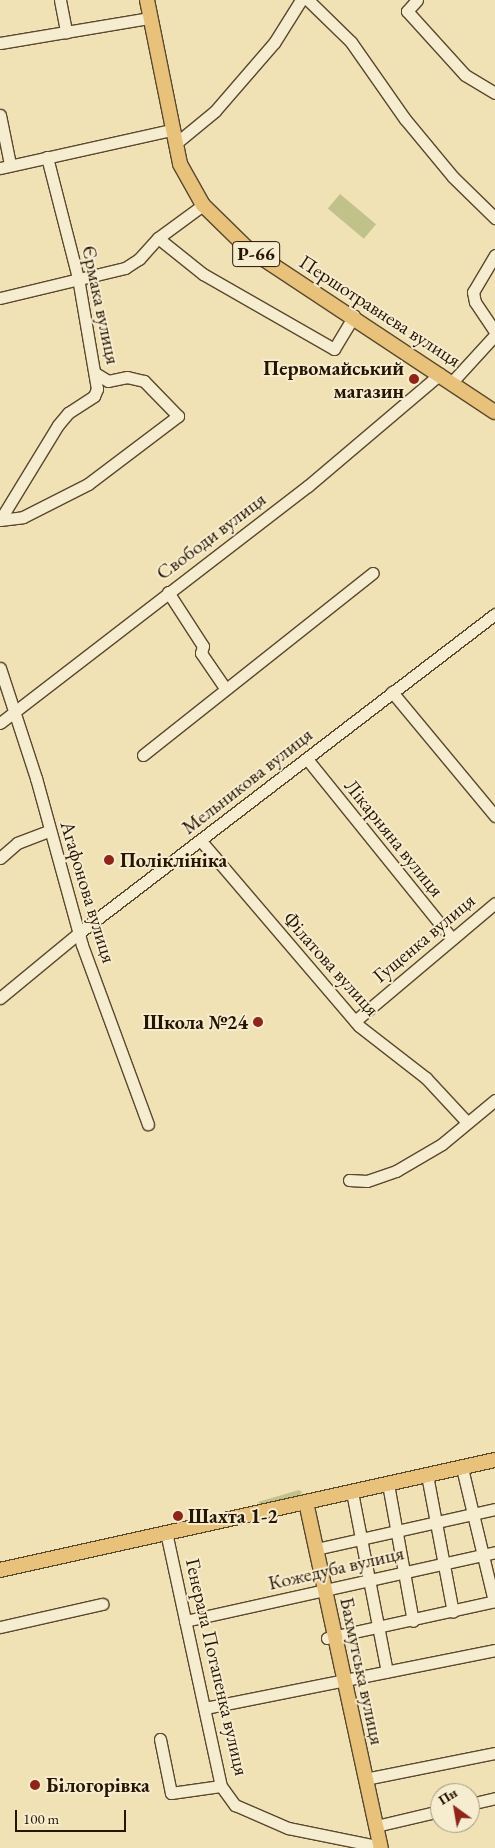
<!DOCTYPE html>
<html>
<head>
<meta charset="utf-8">
<style>
  body { margin:0 }
  #map { position:relative; width:495px; height:1848px; overflow:hidden; background:#f1e2b6; font-family:"EB Garamond",serif }
  div>[style] { position:absolute }
  .green>* { inset:0; background:#c0c289; transform-origin:0 0 }
  .roads { filter:drop-shadow(1px 0 #59482e) drop-shadow(-1px 0 #59482e) drop-shadow(0 1px #59482e) drop-shadow(0 -1px #59482e) }
  .minor>* { height:11px; margin:-5.5px; padding:0 5.5px; transform-origin:5.5px; border-radius:5.5px; background:#f6ecd0 }
  .major>* { height:14px; margin:-7px; padding:0 7px; transform-origin:7px; border-radius:7px; background:#e8c17b }
  .dots>* { width:14px; height:14px; translate:-50% -50%; box-sizing:border-box; border:2px solid #f6ecd0; border-radius:50% }
  span { translate:-50% -50%; white-space:nowrap; text-align:center; line-height:1.15; -webkit-text-stroke:4px #f6ecd0; paint-order:stroke }
  .shield-label span { padding:1px 4px; background:#f6ecd0; border:1px solid; border-radius:4px; -webkit-text-stroke-width:0 }
  .shield-label { font-size:19px; color:#261501; font-weight:700 }
  .street-label { font-size:20px; color:#261501 }
  .poi-label { font-size:20px; color:#261501; font-weight:700 }
  .right { translate:-100% -50%; text-align:right }
  .left { translate:0 -50%; text-align:left }
  .north { position:absolute; left:430px; top:1783px; width:50px; height:50px; box-sizing:border-box; background:#f6ecd0; border:1px solid #a3967d; border-radius:50%; rotate:328deg; font-size:14px; font-weight:700; line-height:20px; text-align:center; color:#261501 }
  .north::after { content:''; display:block; margin:auto; width:18px; height:22px; background:#8f2418; clip-path:polygon(50% 0,100% 100%,50% 72%,0 100%) }
  .scale { position:absolute; left:15px; top:1810px; width:111px; height:22px; box-sizing:border-box; border:2px solid #261501; border-top:0; padding-left:6px; font-size:15px; line-height:18px; white-space:nowrap; color:#261501; -webkit-text-stroke:4px #f6ecd0; paint-order:stroke }
</style>
</head>
<body>
<div id="map">
  <div class="green">
    <div style="left:340px;top:194px;width:47px;height:19px;rotate:40deg"></div>
    <div style="clip-path:polygon(299px 1490px,302px 1492px,299px 1497px,261px 1506px,258px 1502px)"></div>
  </div>
  <div class="roads">
    <div class="minor">
      <div style="left:60px;top:0;width:33px;rotate:79deg"></div>
      <div style="left:308px;top:0;width:60px;rotate:44.3deg"></div>
      <div style="left:351px;top:42px;width:94px;rotate:55deg"></div>
      <div style="left:405px;top:119px;width:75px;rotate:50.4deg"></div>
      <div style="left:453px;top:177px;width:59px;rotate:44.3deg"></div>
      <div style="left:417px;top:0;width:15px;rotate:132deg"></div>
      <div style="left:407px;top:11px;width:86px;rotate:47.8deg"></div>
      <div style="left:465px;top:75px;width:35px;rotate:31deg"></div>
      <div style="left:0;top:43px;width:152px;rotate:-9.5deg"></div>
      <div style="left:0;top:115px;width:50px;rotate:78.5deg"></div>
      <div style="left:175px;top:144px;width:52px;rotate:-39.5deg"></div>
      <div style="left:215px;top:111px;width:90px;rotate:-49.1deg"></div>
      <div style="left:274px;top:43px;width:51px;rotate:-57.9deg"></div>
      <div style="left:0;top:168px;width:176px;rotate:-12.5deg"></div>
      <div style="left:158px;top:238px;width:58px;rotate:38.7deg"></div>
      <div style="left:203px;top:274px;width:151px;rotate:29.8deg"></div>
      <div style="left:334px;top:349px;width:39px;rotate:-59deg"></div>
      <div style="left:495px;top:255px;width:43px;rotate:120.7deg"></div>
      <div style="left:473px;top:292px;width:10px;rotate:79deg"></div>
      <div style="left:475px;top:302px;width:36px;rotate:56deg"></div>
      <div style="left:0;top:298px;width:129px;rotate:-13.5deg"></div>
      <div style="left:125px;top:268px;width:17px;rotate:-33deg"></div>
      <div style="left:139px;top:259px;width:28px;rotate:-48deg"></div>
      <div style="left:158px;top:238px;width:56px;rotate:-36.3deg"></div>
      <div style="left:452px;top:382px;width:64px;rotate:-47.5deg"></div>
      <div style="left:0;top:520px;width:111px;rotate:-58.6deg"></div>
      <div style="left:58px;top:425px;width:16px;rotate:-50deg"></div>
      <div style="left:68px;top:413px;width:31px;rotate:-33deg"></div>
      <div style="left:94px;top:396px;width:8px;rotate:-67deg"></div>
      <div style="left:97px;top:389px;width:113px;rotate:-99.7deg"></div>
      <div style="left:78px;top:278px;width:125px;rotate:-104.4deg"></div>
      <div style="left:0;top:520px;width:23px;rotate:-7deg"></div>
      <div style="left:23px;top:517px;width:73px;rotate:-26.9deg"></div>
      <div style="left:88px;top:484px;width:113px;rotate:-37.1deg"></div>
      <div style="left:178px;top:416px;width:49px;rotate:-134.2deg"></div>
      <div style="left:144px;top:381px;width:17px;rotate:-167deg"></div>
      <div style="left:127px;top:377px;width:19px;rotate:168deg"></div>
      <div style="left:108px;top:381px;width:13px;rotate:-148deg"></div>
      <div style="left:168px;top:592px;width:64px;rotate:57.1deg"></div>
      <div style="left:203px;top:646px;width:7px;rotate:106deg"></div>
      <div style="left:201px;top:653px;width:42px;rotate:55.6deg"></div>
      <div style="left:0;top:668px;width:116px;rotate:71.9deg"></div>
      <div style="left:36px;top:778px;width:173px;rotate:74.6deg"></div>
      <div style="left:82px;top:945px;width:191px;rotate:69.8deg"></div>
      <div style="left:392px;top:692px;width:161px;rotate:50.3deg"></div>
      <div style="left:0;top:723px;width:389px;rotate:-37.6deg"></div>
      <div style="left:308px;top:486px;width:173px;rotate:-40.3deg"></div>
      <div style="left:143px;top:755px;width:293px;rotate:-38.4deg"></div>
      <div style="left:307px;top:759px;width:231px;rotate:51.1deg"></div>
      <div style="left:201px;top:841px;width:243px;rotate:49.5deg"></div>
      <div style="left:359px;top:1026px;width:85px;rotate:37.8deg"></div>
      <div style="left:426px;top:1078px;width:59px;rotate:47.1deg"></div>
      <div style="left:0;top:858px;width:23px;rotate:-41deg"></div>
      <div style="left:17px;top:843px;width:34px;rotate:-21deg"></div>
      <div style="left:0;top:998px;width:104px;rotate:-39.5deg"></div>
      <div style="left:80px;top:932px;width:523px;rotate:-37.46deg"></div>
      <div style="left:355px;top:1021px;width:183px;rotate:-40.1deg"></div>
      <div style="left:349px;top:1180px;width:18px;rotate:3deg"></div>
      <div style="left:367px;top:1181px;width:31px;rotate:-19deg"></div>
      <div style="left:396px;top:1171px;width:53px;rotate:-30.4deg"></div>
      <div style="left:442px;top:1144px;width:69px;rotate:-39.7deg"></div>
      <div style="left:462px;top:1468px;width:137px;rotate:76.5deg"></div>
      <div style="left:427px;top:1475px;width:139px;rotate:79.3deg"></div>
      <div style="left:388px;top:1484px;width:139px;rotate:79.7deg"></div>
      <div style="left:352px;top:1492px;width:183px;rotate:79deg"></div>
      <div style="left:166px;top:1532px;width:260px;rotate:77.8deg"></div>
      <div style="left:221px;top:1786px;width:24px;rotate:54deg"></div>
      <div style="left:235px;top:1805px;width:58px;rotate:23.5deg"></div>
      <div style="left:288px;top:1828px;width:95px;rotate:11.5deg"></div>
      <div style="left:316px;top:1549px;width:183px;rotate:-12.6deg"></div>
      <div style="left:185px;top:1621px;width:318px;rotate:-12.5deg"></div>
      <div style="left:0;top:1627px;width:105px;rotate:-12.7deg"></div>
      <div style="left:327px;top:1638px;width:172px;rotate:-12.4deg"></div>
      <div style="left:205px;top:1708px;width:296px;rotate:-11.3deg"></div>
      <div style="left:160px;top:1739px;width:55px;rotate:78.5deg"></div>
      <div style="left:171px;top:1793px;width:50px;rotate:-8deg"></div>
      <div style="left:365px;top:1779px;width:133px;rotate:-11.3deg"></div>
      <div style="left:470px;top:1804px;width:26px;rotate:-13deg"></div>
      <div style="left:376px;top:1826px;width:66px;rotate:-13.2deg"></div>
    </div>
    <div class="major">
      <div style="left:147px;top:0;width:167px;rotate:78.6deg"></div>
      <div style="left:180px;top:164px;width:47px;rotate:60.7deg"></div>
      <div style="left:203px;top:205px;width:62px;rotate:44.3deg"></div>
      <div style="left:247px;top:248px;width:297px;rotate:33.5deg"></div>
      <div style="left:306px;top:1502px;width:354px;rotate:77.8deg"></div>
      <div style="left:0;top:1570px;width:507px;rotate:-12.53deg"></div>
    </div>
  </div>
  <div class="dots">
    <div style="left:414px;top:379px;background:#8f2418"></div>
    <div style="left:109px;top:860px;background:#8f2418"></div>
    <div style="left:258px;top:1022px;background:#8f2418"></div>
    <div style="left:178px;top:1516px;background:#8f2418"></div>
    <div style="left:35px;top:1785px;background:#8f2418"></div>
  </div>
  <div class="shield-label">
    <span style="left:256px;top:254px">Р-66</span>
  </div>
  <div class="street-label">
    <span style="left:101px;top:305px;rotate:78deg">Єрмака вулиця</span>
    <span style="left:380px;top:311px;rotate:33deg">Першотравнева вулиця</span>
    <span style="left:211px;top:536px;rotate:-37deg">Свободи вулиця</span>
    <span style="left:247px;top:781px;rotate:-38deg">Мельникова вулиця</span>
    <span style="left:394px;top:838px;rotate:51deg">Лікарняна вулиця</span>
    <span style="left:88px;top:892px;rotate:73deg">Агафонова вулиця</span>
    <span style="left:424px;top:938px;rotate:-40deg">Гущенка вулиця</span>
    <span style="left:331px;top:964px;rotate:48deg">Філатова вулиця</span>
    <span style="left:336px;top:1568px;rotate:-13deg">Кожедуба вулиця</span>
    <span style="left:217px;top:1667px;rotate:77deg">Генерала Потапенка вулиця</span>
    <span style="left:362px;top:1671px;rotate:78deg">Бахмутська вулиця</span>
  </div>
  <div class="poi-label">
    <span class="right" style="left:404px;top:380px">Первомайський<br>магазин</span>
    <span class="left" style="left:120px;top:860px">Поліклініка</span>
    <span class="right" style="left:248px;top:1022px">Школа №24</span>
    <span class="left" style="left:188px;top:1516px">Шахта 1-2</span>
    <span class="left" style="left:46px;top:1785px">Білогорівка</span>
  </div>
  <div class="north">Пн</div>
  <div class="scale">100 m</div>
</div>
</body>
</html>
